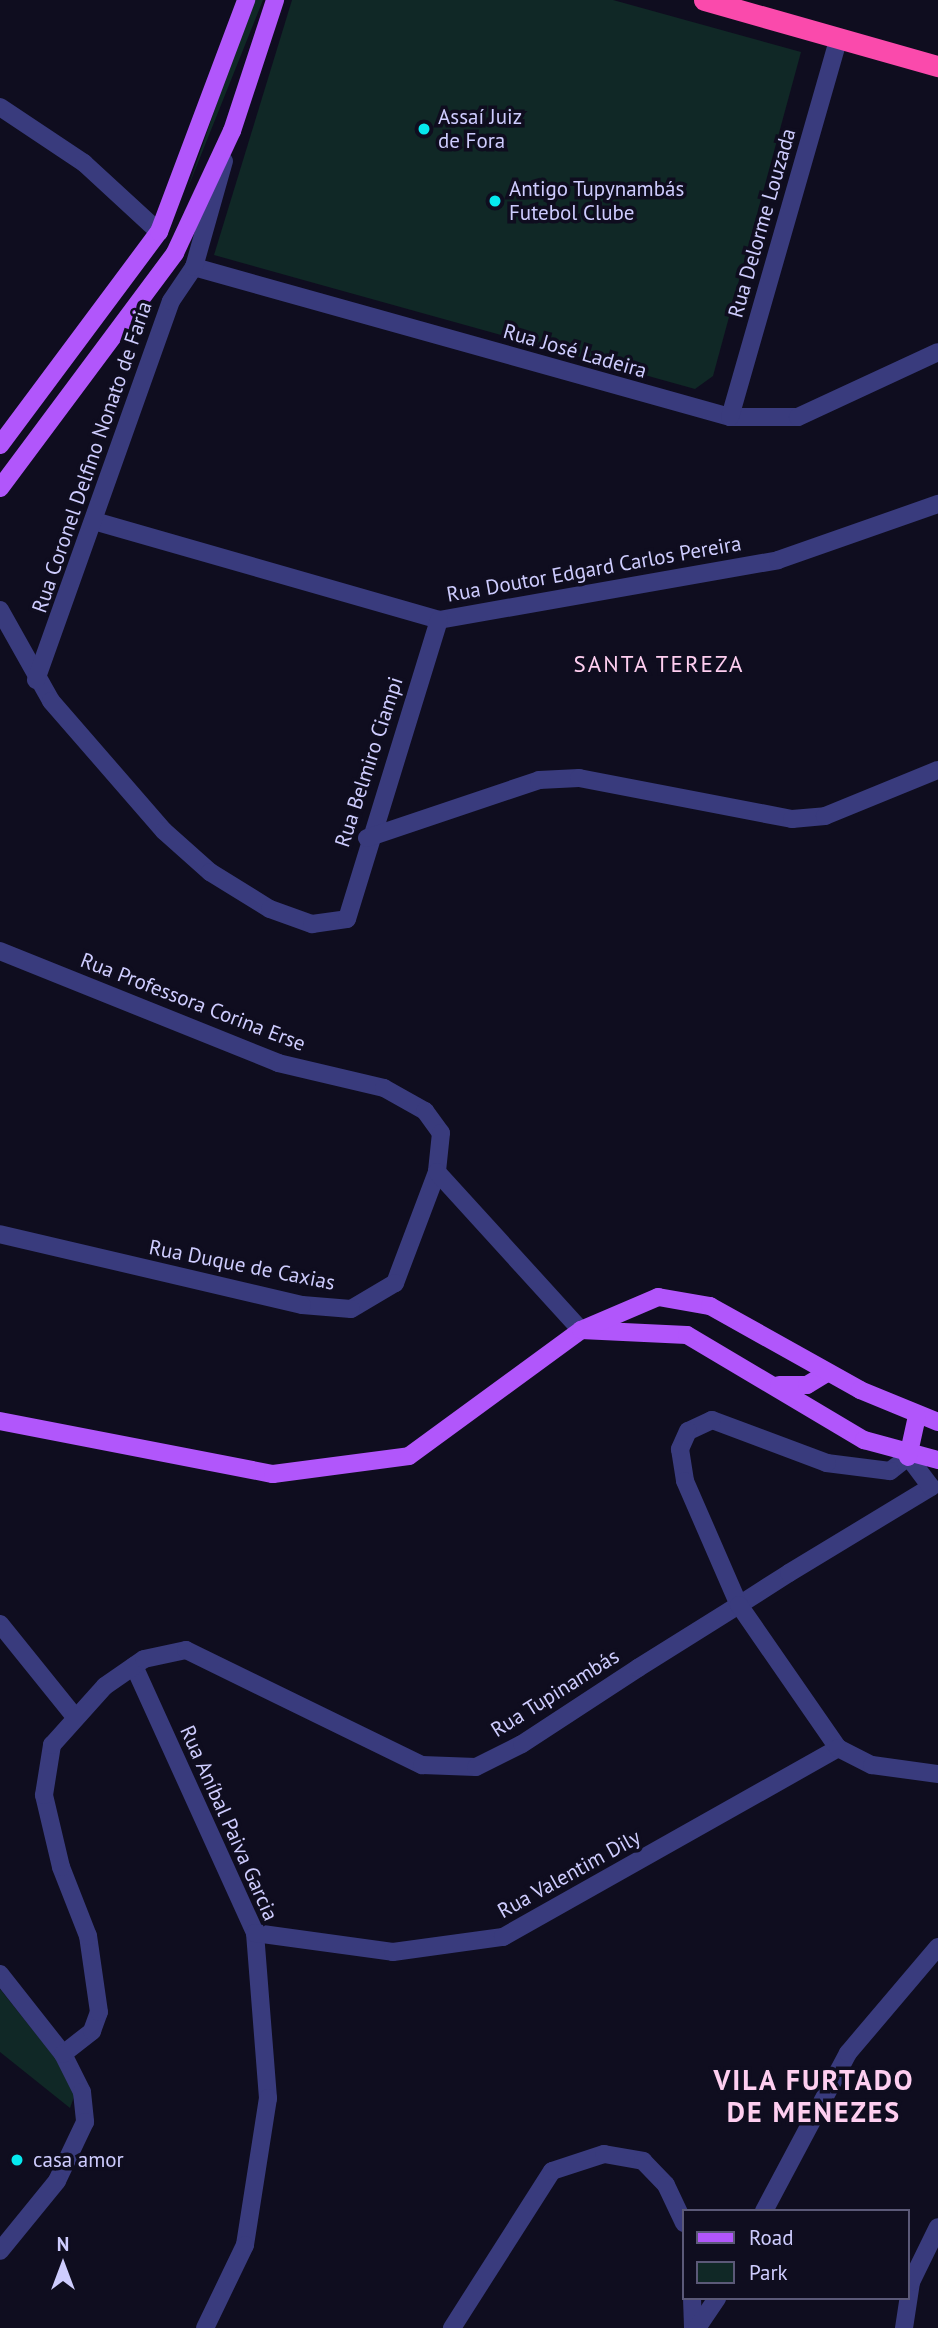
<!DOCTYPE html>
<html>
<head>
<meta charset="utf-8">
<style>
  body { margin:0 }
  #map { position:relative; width:938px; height:2328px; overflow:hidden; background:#0f0d1f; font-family:"PT Sans",sans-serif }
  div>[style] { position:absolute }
  .green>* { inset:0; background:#102826 }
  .minor>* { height:18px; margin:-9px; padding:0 9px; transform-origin:9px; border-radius:9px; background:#393b7d }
  .major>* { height:18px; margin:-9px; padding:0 9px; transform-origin:9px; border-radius:9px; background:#b156fb }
  .highway>* { height:21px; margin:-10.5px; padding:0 10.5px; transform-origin:10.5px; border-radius:10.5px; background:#fa4aac }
  .dots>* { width:19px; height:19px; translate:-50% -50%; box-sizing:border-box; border:4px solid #0f0d1f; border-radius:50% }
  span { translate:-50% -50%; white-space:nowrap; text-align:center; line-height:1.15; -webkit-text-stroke:7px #0f0d1f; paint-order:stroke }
  .poi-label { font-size:21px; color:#ceccfe }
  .left { translate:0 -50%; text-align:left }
  .street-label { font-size:21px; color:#ceccfe }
  .neighbourhood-label { font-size:23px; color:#fecef0; letter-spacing:2px }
  .district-label { font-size:28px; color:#fecef0; font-weight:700; letter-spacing:2px }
  .legend { position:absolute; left:682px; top:2209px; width:228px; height:91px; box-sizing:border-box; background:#0f0d1f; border:2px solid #5b5978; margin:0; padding:9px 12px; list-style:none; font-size:21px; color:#ceccfe }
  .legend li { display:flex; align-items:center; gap:14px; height:35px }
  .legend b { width:35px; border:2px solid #5b5978 }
  .north { position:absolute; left:28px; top:2230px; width:70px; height:70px; -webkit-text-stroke:5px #0f0d1f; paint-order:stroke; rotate:0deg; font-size:19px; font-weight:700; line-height:28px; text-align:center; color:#ceccfe }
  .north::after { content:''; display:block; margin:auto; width:24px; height:32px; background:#ceccfe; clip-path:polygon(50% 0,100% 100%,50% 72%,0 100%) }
</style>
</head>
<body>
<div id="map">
  <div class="green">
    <div style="clip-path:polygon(252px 0,263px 0,187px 190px,217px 103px)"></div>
    <div style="clip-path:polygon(292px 0,613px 0,801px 52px,713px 376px,695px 389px,214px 255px)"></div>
    <div style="clip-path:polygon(0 1989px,56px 2059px,75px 2094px,70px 2108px,0 2052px)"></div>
  </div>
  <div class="minor">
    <div style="left:0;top:107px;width:101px;rotate:33.7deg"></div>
    <div style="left:84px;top:163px;width:102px;rotate:42.6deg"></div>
    <div style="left:194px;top:267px;width:557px;rotate:15.63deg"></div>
    <div style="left:730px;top:417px;width:68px"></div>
    <div style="left:798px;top:417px;width:154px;rotate:-24.9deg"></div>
    <div style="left:730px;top:417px;width:392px;rotate:-74deg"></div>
    <div style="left:94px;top:521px;width:359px;rotate:16deg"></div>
    <div style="left:439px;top:620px;width:344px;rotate:-10deg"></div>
    <div style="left:778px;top:560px;width:170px;rotate:-19.3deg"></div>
    <div style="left:0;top:610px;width:104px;rotate:60.7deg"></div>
    <div style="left:51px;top:701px;width:172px;rotate:49deg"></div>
    <div style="left:164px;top:831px;width:62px;rotate:41.7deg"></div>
    <div style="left:210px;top:872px;width:70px;rotate:31.7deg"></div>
    <div style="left:270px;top:909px;width:45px;rotate:19.7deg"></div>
    <div style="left:312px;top:924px;width:35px;rotate:-8deg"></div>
    <div style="left:347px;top:919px;width:313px;rotate:-72.9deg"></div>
    <div style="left:36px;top:680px;width:402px;rotate:-70.4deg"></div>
    <div style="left:171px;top:301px;width:41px;rotate:-55.9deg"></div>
    <div style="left:194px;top:267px;width:110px;rotate:-74.2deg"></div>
    <div style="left:367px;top:838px;width:182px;rotate:-18.6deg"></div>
    <div style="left:539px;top:780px;width:40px;rotate:-2.9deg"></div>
    <div style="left:579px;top:778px;width:217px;rotate:10.9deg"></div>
    <div style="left:792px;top:819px;width:33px;rotate:-5deg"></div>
    <div style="left:825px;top:816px;width:122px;rotate:-22.2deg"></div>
    <div style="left:0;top:951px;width:300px;rotate:21.9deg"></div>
    <div style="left:278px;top:1063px;width:109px;rotate:13.3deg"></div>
    <div style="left:384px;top:1088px;width:47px;rotate:29.3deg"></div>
    <div style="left:425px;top:1111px;width:27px;rotate:54deg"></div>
    <div style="left:441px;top:1133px;width:39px;rotate:96deg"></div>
    <div style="left:437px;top:1172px;width:119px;rotate:110.7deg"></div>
    <div style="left:395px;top:1283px;width:51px;rotate:149.4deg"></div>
    <div style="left:351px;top:1309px;width:49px;rotate:-175.3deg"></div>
    <div style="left:302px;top:1305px;width:310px;rotate:-166.8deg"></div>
    <div style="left:437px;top:1172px;width:214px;rotate:47.7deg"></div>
    <div style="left:0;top:1624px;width:119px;rotate:51.1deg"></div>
    <div style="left:134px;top:1666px;width:293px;rotate:65.6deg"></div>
    <div style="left:255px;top:1933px;width:166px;rotate:85.5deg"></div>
    <div style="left:268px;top:2098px;width:149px;rotate:98.9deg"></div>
    <div style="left:245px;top:2245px;width:92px;rotate:115.7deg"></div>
    <div style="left:255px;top:1933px;width:139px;rotate:7.8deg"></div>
    <div style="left:393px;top:1952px;width:111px;rotate:-7.8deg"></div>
    <div style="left:503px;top:1937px;width:385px;rotate:-29.4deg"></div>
    <div style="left:0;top:1974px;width:102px;rotate:51.8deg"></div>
    <div style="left:63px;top:2054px;width:42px;rotate:63.4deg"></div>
    <div style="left:82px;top:2092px;width:30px;rotate:84deg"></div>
    <div style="left:85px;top:2122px;width:65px;rotate:115.4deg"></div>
    <div style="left:57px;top:2181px;width:90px;rotate:129.2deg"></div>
    <div style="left:63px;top:2054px;width:37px;rotate:-38deg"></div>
    <div style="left:92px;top:2031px;width:20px;rotate:-70deg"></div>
    <div style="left:99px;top:2012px;width:77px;rotate:-98.2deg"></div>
    <div style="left:88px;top:1936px;width:74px;rotate:-111.4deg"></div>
    <div style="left:61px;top:1867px;width:74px;rotate:-103.3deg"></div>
    <div style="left:44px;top:1795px;width:51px;rotate:-80.9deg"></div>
    <div style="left:52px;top:1745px;width:79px;rotate:-48.1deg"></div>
    <div style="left:105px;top:1686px;width:47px;rotate:-34.7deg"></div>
    <div style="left:144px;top:1659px;width:43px;rotate:-12.1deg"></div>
    <div style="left:186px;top:1650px;width:263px;rotate:26deg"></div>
    <div style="left:422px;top:1765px;width:54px;rotate:2.1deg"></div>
    <div style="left:476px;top:1767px;width:51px;rotate:-26.6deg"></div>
    <div style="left:522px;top:1744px;width:139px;rotate:-33.2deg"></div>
    <div style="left:638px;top:1668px;width:119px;rotate:-32deg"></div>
    <div style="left:739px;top:1605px;width:59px;rotate:-32.6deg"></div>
    <div style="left:789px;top:1573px;width:166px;rotate:-31.2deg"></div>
    <div style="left:931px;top:1487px;width:38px;rotate:-127deg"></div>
    <div style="left:908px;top:1457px;width:23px;rotate:142deg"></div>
    <div style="left:890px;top:1471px;width:64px;rotate:-172.8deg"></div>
    <div style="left:827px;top:1463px;width:123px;rotate:-159.5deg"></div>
    <div style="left:712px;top:1420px;width:26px;rotate:155deg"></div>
    <div style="left:688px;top:1431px;width:20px;rotate:114deg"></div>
    <div style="left:680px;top:1449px;width:32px;rotate:81deg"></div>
    <div style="left:685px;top:1481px;width:135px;rotate:66.5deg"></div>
    <div style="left:739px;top:1605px;width:174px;rotate:55.3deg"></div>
    <div style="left:838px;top:1748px;width:38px;rotate:27deg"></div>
    <div style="left:872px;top:1765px;width:67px;rotate:7.8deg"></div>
    <div style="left:764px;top:2211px;width:179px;rotate:-62deg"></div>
    <div style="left:848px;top:2053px;width:139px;rotate:-49.7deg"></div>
    <div style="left:692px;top:2298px;width:30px;rotate:88deg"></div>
    <div style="left:452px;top:2328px;width:186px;rotate:-57.5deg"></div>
    <div style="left:552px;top:2171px;width:55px;rotate:-18.1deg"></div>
    <div style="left:604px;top:2154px;width:40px;rotate:10deg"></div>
    <div style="left:643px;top:2161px;width:33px;rotate:46deg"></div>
    <div style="left:666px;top:2185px;width:42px;rotate:64.7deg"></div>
    <div style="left:697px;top:2328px;width:36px;rotate:-56deg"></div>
    <div style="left:904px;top:2328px;width:47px;rotate:-81.3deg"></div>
    <div style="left:911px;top:2282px;width:61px;rotate:-63.9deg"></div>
  </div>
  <div class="major">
    <div style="left:0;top:445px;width:266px;rotate:-53.3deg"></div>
    <div style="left:159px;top:232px;width:248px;rotate:-69.4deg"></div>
    <div style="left:0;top:488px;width:293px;rotate:-53.3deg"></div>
    <div style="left:175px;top:253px;width:135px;rotate:-65deg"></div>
    <div style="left:232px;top:131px;width:138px;rotate:-71.8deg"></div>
    <div style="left:581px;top:1330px;width:106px;rotate:2.7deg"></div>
    <div style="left:687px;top:1335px;width:206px;rotate:30.7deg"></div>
    <div style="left:864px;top:1440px;width:77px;rotate:15.1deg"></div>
    <div style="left:779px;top:1385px;width:28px"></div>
    <div style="left:807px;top:1385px;width:23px;rotate:-31deg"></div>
    <div style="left:0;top:1421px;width:278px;rotate:11deg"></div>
    <div style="left:273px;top:1474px;width:137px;rotate:-7.5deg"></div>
    <div style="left:409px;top:1456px;width:213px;rotate:-36.2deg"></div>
    <div style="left:581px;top:1330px;width:84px;rotate:-23.2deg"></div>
    <div style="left:658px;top:1297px;width:53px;rotate:9.8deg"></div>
    <div style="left:710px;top:1306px;width:172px;rotate:29.2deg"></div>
    <div style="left:860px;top:1390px;width:84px;rotate:22.3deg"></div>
    <div style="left:908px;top:1457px;width:42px;rotate:-77.6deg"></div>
  </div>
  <div class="highway">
    <div style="left:704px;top:0;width:243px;rotate:15.8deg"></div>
  </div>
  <div class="dots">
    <div style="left:424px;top:129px;background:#06e9ef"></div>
    <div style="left:495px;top:201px;background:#06e9ef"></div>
    <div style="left:17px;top:2160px;background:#06e9ef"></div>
  </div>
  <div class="poi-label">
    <span class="left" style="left:438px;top:129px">Assaí Juiz<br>de Fora</span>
    <span class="left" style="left:509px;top:201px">Antigo Tupynambás<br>Futebol Clube</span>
    <span class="left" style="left:33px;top:2160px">casa amor</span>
  </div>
  <div class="street-label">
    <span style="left:762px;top:223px;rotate:-74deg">Rua Delorme Louzada</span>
    <span style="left:575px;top:351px;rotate:16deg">Rua José Ladeira</span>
    <span style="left:92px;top:457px;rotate:-71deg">Rua Coronel Delfino Nonato de Faria</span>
    <span style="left:594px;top:569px;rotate:-10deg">Rua Doutor Edgard Carlos Pereira</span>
    <span style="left:369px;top:762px;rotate:-72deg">Rua Belmiro Ciampi</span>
    <span style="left:193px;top:1002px;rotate:21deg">Rua Professora Corina Erse</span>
    <span style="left:242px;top:1265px;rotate:11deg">Rua Duque de Caxias</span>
    <span style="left:555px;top:1693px;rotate:-32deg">Rua Tupinambás</span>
    <span style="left:229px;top:1823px;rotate:66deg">Rua Aníbal Paiva Garcia</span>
    <span style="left:569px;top:1874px;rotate:-29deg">Rua Valentim Dily</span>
  </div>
  <div class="neighbourhood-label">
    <span style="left:659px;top:664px">SANTA TEREZA</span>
  </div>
  <div class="district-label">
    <span style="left:814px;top:2096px">VILA FURTADO<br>DE MENEZES</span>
  </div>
  <ul class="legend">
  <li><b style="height:9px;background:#b156fb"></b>Road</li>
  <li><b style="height:19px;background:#102826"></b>Park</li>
  </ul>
  <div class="north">N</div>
</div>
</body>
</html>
